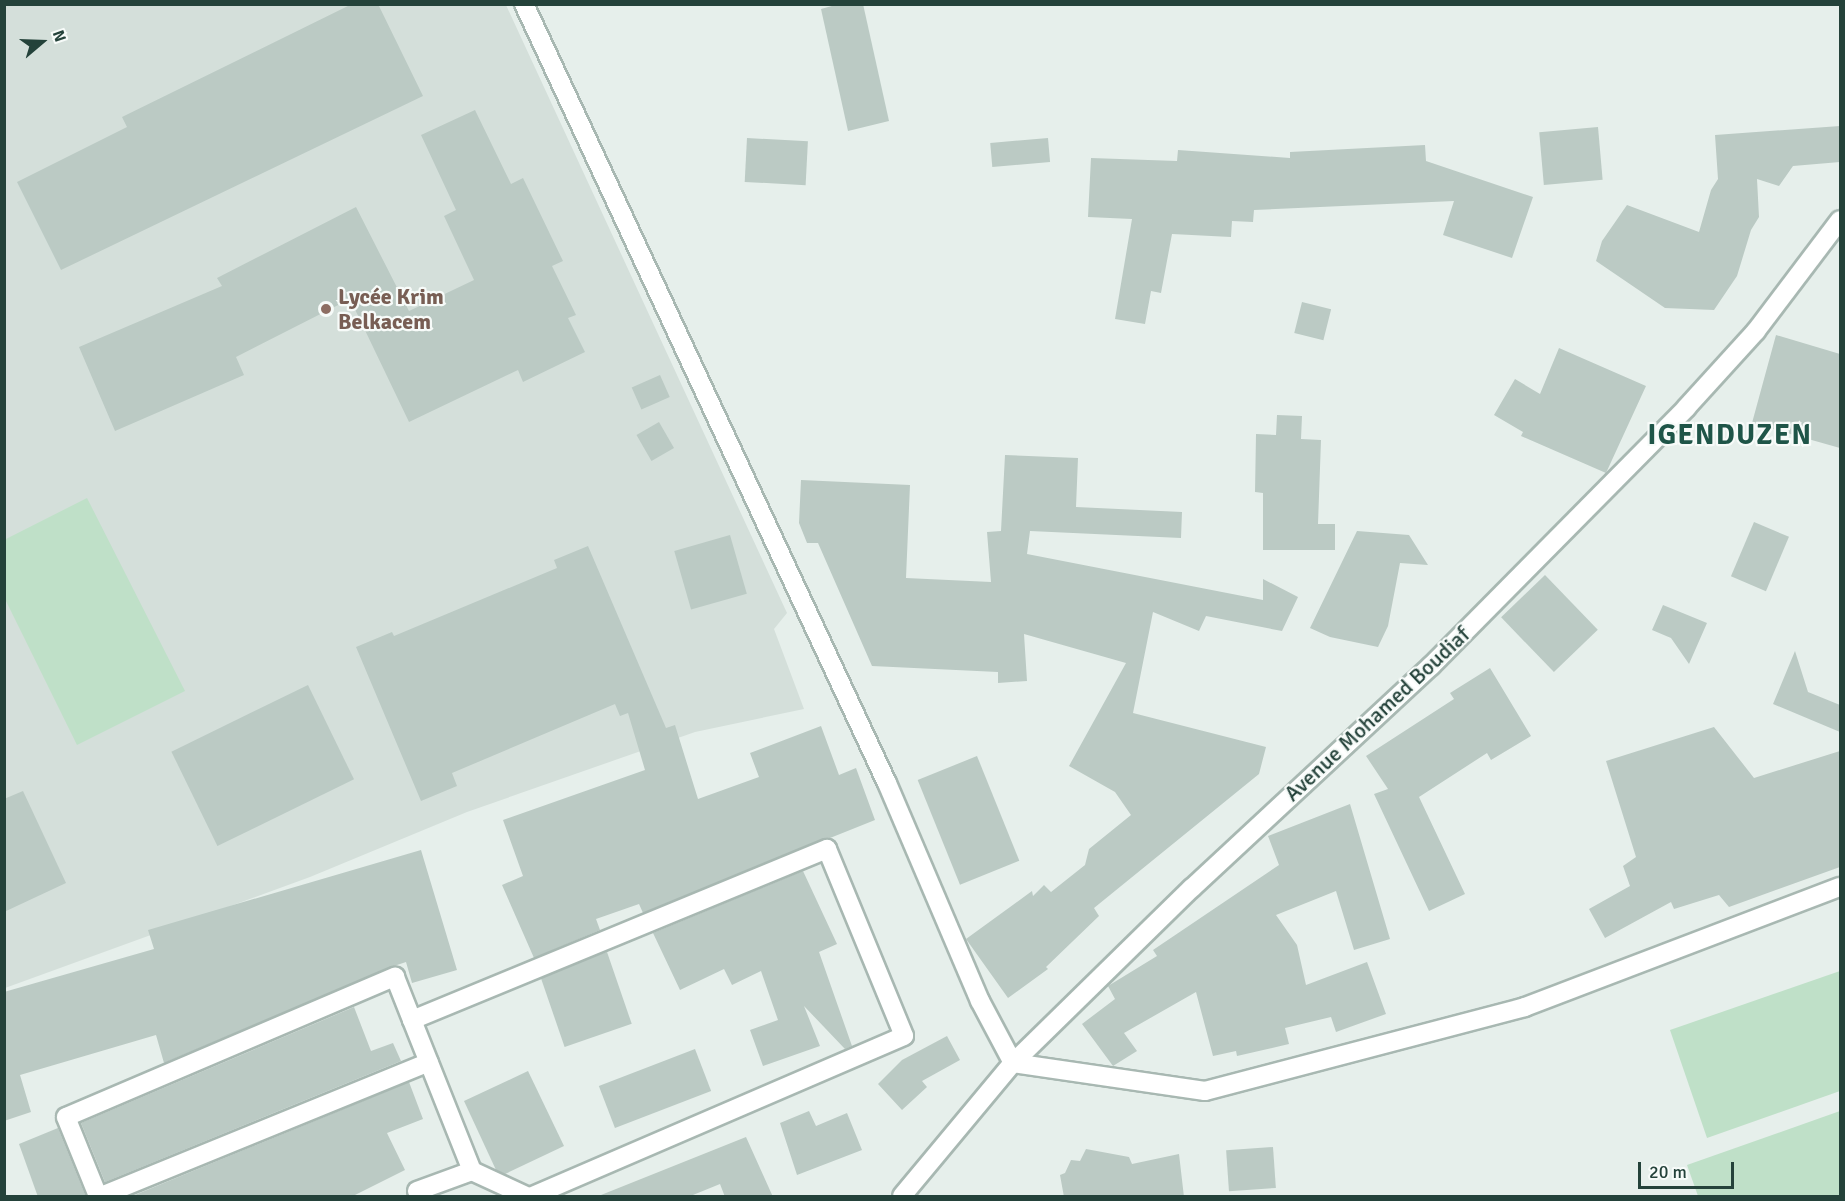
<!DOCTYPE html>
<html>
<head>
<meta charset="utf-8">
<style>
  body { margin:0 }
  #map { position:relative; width:1845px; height:1201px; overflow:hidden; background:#e6efeb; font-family:Signika,sans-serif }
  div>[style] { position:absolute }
  .built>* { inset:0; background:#d4dfda }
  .green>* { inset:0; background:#bfe0c8 }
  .building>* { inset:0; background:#bbcac4; transform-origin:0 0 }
  .roads { filter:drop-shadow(2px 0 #a8b8b2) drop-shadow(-2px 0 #a8b8b2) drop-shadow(0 2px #a8b8b2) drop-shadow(0 -2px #a8b8b2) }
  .street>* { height:18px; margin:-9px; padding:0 9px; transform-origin:9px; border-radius:9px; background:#fff }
  .secondary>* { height:18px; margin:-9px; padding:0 9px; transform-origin:9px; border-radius:9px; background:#fff }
  .dots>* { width:16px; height:16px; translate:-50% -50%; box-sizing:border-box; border:3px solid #f7fbf9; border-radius:50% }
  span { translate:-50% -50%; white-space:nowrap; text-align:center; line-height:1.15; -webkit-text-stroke:4.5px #f7fbf9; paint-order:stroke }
  .education-label { font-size:22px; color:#785e54; font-weight:700 }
  .left { translate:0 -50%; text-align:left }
  .street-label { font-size:22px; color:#24423a }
  .district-label { font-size:28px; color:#1f5548; font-weight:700; letter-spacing:1.5px }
  .frame { position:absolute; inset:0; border:6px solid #24423a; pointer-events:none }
  .north { position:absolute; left:12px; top:12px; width:60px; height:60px; -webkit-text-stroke:4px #f7fbf9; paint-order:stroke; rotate:71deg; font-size:16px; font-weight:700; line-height:24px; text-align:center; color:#24423a }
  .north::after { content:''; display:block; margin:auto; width:21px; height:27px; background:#24423a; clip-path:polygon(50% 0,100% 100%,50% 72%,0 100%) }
  .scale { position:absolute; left:1638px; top:1162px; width:96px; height:27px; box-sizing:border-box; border:3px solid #24423a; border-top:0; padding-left:8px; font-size:18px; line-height:21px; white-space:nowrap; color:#24423a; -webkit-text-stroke:4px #f7fbf9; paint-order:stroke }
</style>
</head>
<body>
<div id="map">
  <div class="built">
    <div style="clip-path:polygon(5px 5px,506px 5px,787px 613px,774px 629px,804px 709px,695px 732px,467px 812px,310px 877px,5px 988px)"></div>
  </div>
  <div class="green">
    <div style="clip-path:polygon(87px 498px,185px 691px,77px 745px,5px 599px,4px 540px)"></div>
    <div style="clip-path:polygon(1840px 971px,1840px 1091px,1707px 1138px,1670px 1030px)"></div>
    <div style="clip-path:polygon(1840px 1111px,1840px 1196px,1698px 1196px,1687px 1165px)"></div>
  </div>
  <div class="building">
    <div style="clip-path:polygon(352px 4px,378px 4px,423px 96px,61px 270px,17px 182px,127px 127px,122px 117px)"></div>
    <div style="clip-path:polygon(839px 4px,863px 4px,889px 121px,848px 131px,821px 9px)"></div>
    <div style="clip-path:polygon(475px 110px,511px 184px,523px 178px,563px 261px,552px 266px,576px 315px,568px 318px,585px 352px,523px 382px,518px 370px,409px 422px,350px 299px,236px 357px,244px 375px,115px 431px,79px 347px,222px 286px,217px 278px,356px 207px,409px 311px,474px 280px,444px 216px,456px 210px,421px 135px)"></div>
    <div style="clip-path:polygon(1840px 126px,1840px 162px,1793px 166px,1779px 186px,1757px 179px,1759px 217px,1751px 230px,1737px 276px,1714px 310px,1665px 308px,1596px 261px,1602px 241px,1627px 205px,1699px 232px,1711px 190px,1718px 179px,1715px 135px)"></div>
    <div style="left:1598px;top:127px;width:53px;height:59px;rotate:85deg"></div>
    <div style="left:747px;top:138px;width:61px;height:44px;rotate:3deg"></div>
    <div style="left:1048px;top:138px;width:24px;height:58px;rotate:85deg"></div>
    <div style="clip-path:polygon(1425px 145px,1426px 161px,1533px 197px,1512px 258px,1443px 235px,1454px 201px,1254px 210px,1253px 222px,1232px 221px,1231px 237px,1172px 234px,1161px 293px,1151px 291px,1145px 324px,1115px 319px,1132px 219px,1088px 217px,1091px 158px,1177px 161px,1178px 150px,1290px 158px,1290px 152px)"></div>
    <div style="left:1302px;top:302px;width:30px;height:32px;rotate:14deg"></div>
    <div style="clip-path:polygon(1776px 335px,1840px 354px,1840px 448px,1752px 423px)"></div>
    <div style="clip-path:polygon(1559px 348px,1646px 386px,1606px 473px,1521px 436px,1523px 432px,1494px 415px,1515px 379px,1540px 394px)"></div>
    <div style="left:660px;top:375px;width:24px;height:31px;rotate:66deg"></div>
    <div style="clip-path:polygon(1277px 415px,1302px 416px,1301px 439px,1321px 440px,1318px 524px,1335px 524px,1335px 550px,1263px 550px,1263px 493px,1255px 492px,1256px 434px,1276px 435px)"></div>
    <div style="left:659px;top:422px;width:30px;height:26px;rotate:60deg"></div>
    <div style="clip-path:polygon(1005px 455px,1078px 458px,1076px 507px,1182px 512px,1181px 538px,1030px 531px,1027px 554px,1263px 600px,1263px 579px,1298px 597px,1282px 631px,1206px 616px,1199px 631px,1153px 612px,1133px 713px,1266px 747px,1259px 774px,1094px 908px,1099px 916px,1046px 967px,1048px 969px,1008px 998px,966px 939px,1032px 891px,1033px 896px,1044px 885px,1051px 892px,1085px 865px,1089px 849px,1131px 815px,1115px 792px,1069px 766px,1126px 663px,1024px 634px,1027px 681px,998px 683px,998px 672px,872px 666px,818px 543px,807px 543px,799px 523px,801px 480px,910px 485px,906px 578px,991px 582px,987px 532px,1001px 531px)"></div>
    <div style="left:1754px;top:522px;width:38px;height:59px;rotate:23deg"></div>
    <div style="clip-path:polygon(1357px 531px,1409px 535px,1428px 565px,1400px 563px,1388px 626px,1378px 647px,1330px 637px,1310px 628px)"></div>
    <div style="left:730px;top:535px;width:61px;height:58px;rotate:74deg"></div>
    <div style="clip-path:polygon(588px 546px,666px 728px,675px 725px,698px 799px,759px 777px,750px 753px,821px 726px,839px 775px,856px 768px,875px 820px,643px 913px,639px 904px,596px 919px,600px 930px,534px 958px,502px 885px,523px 876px,503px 820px,645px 770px,628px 713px,620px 716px,615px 704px,452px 773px,457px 786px,421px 801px,356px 647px,392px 632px,394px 636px,557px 568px,554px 560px)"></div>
    <div style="left:1545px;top:575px;width:76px;height:61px;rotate:46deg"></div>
    <div style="clip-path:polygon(1663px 605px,1707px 623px,1689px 664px,1671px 638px,1652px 630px)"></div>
    <div style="clip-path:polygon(1795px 651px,1808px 692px,1840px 705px,1840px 732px,1773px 704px)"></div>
    <div style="clip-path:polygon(1490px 668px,1531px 736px,1491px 760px,1487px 753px,1419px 797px,1465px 894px,1429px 911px,1374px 794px,1388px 789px,1366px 756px,1454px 699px,1450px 693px)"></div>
    <div style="left:308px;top:685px;width:105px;height:152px;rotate:64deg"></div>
    <div style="clip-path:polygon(1714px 727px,1754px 778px,1840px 751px,1840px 867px,1729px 907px,1719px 895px,1674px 909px,1671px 902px,1605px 938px,1589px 909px,1630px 886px,1623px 866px,1636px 857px,1606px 761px)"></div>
    <div style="left:977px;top:756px;width:113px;height:64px;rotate:68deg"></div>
    <div style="clip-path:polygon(23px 791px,66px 883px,4px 912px,4px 799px)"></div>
    <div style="clip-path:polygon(1350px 804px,1390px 939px,1354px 950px,1336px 891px,1276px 915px,1297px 945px,1306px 985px,1367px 962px,1386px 1014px,1336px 1032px,1331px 1017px,1285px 1028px,1289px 1044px,1237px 1056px,1236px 1051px,1213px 1056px,1196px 992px,1124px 1033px,1137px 1051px,1113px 1066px,1082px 1024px,1115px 999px,1108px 986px,1157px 956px,1153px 950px,1279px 865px,1268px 836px)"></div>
    <div style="clip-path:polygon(421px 850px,457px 970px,412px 983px,406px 962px,391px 967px,164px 1063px,156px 1035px,20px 1075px,31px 1112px,4px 1121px,4px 992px,154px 949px,148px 930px)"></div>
    <div style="clip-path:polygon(803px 871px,837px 944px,819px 952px,852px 1046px,845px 1049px,804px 1006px,820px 1046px,763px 1066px,750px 1030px,778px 1020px,761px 971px,732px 985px,724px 969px,680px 990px,653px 933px)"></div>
    <div style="left:607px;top:952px;width:76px;height:71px;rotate:71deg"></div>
    <div style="clip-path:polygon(354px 1007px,371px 1051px,393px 1043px,401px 1061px,105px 1182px,81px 1123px)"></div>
    <div style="clip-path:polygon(947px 1036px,960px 1060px,922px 1081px,927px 1087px,902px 1110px,878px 1084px,902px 1060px)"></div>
    <div style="left:695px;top:1049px;width:45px;height:103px;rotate:69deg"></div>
    <div style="clip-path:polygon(528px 1071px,564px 1146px,505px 1174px,496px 1170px,464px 1101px)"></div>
    <div style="clip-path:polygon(409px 1082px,423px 1119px,387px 1133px,405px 1170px,353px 1196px,130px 1197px)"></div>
    <div style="clip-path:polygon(809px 1111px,816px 1126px,847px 1113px,862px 1150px,797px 1175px,780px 1123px)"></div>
    <div style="clip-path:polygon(58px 1128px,86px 1197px,38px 1197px,19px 1144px)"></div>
    <div style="clip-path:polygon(746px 1137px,773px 1197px,725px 1197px,720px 1184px,688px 1197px,596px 1197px)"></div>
    <div style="left:1273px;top:1147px;width:41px;height:47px;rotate:86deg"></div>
    <div style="clip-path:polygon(1086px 1149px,1129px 1157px,1132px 1164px,1179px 1154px,1184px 1197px,1064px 1197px,1060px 1175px,1065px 1173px,1071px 1160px,1080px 1161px)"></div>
  </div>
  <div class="roads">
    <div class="street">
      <div style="left:524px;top:4px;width:859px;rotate:65.02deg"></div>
      <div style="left:887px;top:783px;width:237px;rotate:66.9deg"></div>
      <div style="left:980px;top:1001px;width:70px;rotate:62deg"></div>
      <div style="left:1013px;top:1063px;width:194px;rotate:8.3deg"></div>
      <div style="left:1205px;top:1091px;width:331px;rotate:-14.7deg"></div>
      <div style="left:1525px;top:1007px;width:337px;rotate:-20.9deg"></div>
      <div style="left:412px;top:1020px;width:162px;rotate:68.3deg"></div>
      <div style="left:417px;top:1191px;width:59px;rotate:-20deg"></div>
      <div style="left:472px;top:1171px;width:60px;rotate:24.8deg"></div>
      <div style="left:98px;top:1196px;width:85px;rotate:-112.1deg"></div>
      <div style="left:66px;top:1117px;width:358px;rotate:-23.1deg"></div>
      <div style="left:395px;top:977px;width:46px;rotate:68.4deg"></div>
      <div style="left:412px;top:1020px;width:449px;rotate:-22.4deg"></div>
      <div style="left:827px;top:849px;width:202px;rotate:67.6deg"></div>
      <div style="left:904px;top:1036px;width:405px;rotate:156.7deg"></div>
      <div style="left:101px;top:1196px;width:354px;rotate:-22.2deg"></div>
    </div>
    <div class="secondary">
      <div style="left:902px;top:1196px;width:173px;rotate:-50.2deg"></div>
      <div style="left:1013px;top:1063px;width:250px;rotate:-44.4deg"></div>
      <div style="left:1192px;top:888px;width:326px;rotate:-42.9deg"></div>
      <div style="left:1431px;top:666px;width:363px;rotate:-45.3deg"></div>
      <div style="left:1686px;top:408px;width:104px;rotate:-47.7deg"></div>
      <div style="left:1756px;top:331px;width:139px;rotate:-52.9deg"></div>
    </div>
  </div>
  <div class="dots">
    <div style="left:326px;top:309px;background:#8d6e63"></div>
  </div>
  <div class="education-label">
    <span class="left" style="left:338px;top:309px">Lycée Krim<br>Belkacem</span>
  </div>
  <div class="street-label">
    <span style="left:1377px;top:714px;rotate:-43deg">Avenue Mohamed Boudiaf</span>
  </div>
  <div class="district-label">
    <span style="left:1730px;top:435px">IGENDUZEN</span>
  </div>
  <div class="frame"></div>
  <div class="north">N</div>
  <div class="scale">20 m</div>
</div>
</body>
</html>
